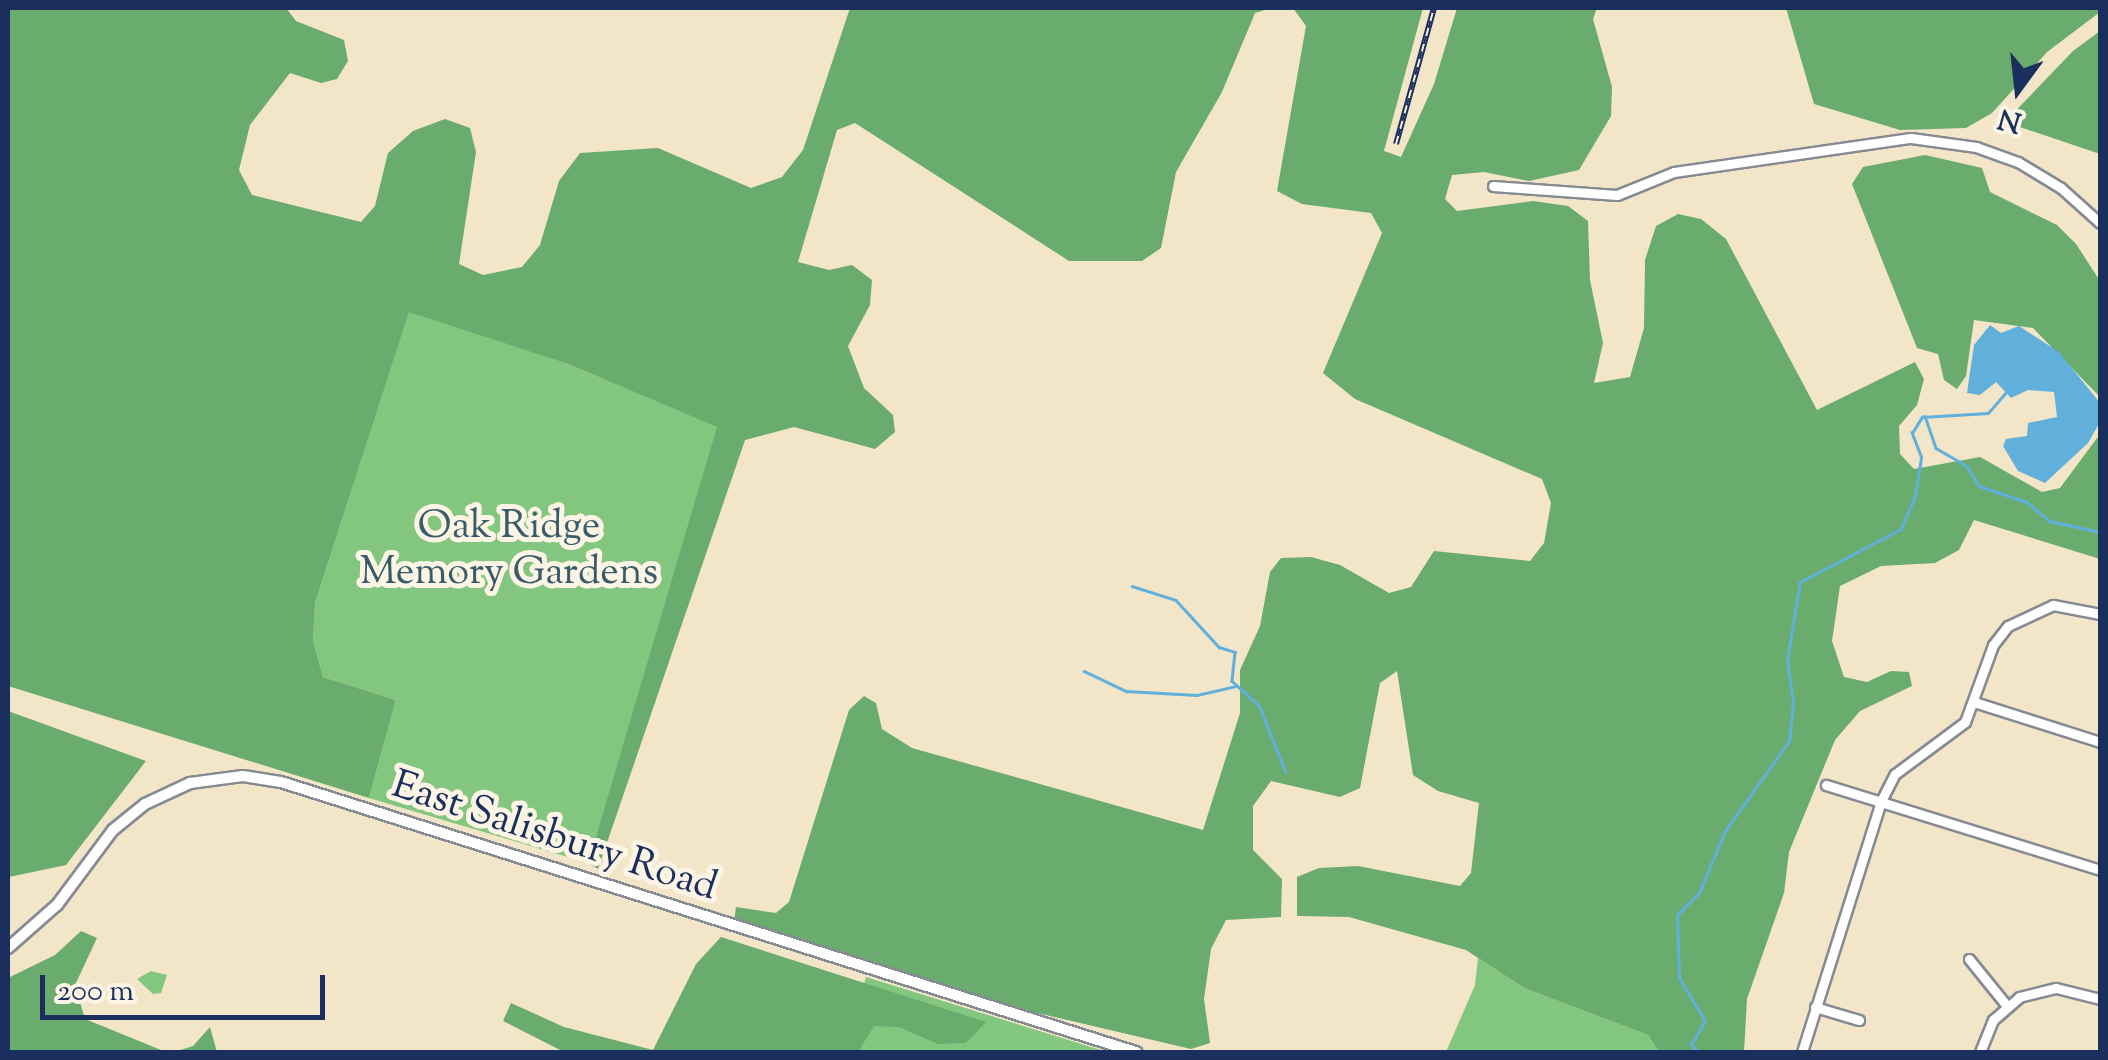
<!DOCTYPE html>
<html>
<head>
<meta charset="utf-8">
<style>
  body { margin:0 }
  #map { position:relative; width:2108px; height:1060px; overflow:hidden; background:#f2e5c8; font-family:"Sorts Mill Goudy",serif }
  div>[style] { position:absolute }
  .green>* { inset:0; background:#83c67f }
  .forest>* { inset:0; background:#6aab6e }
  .water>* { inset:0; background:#60b0db }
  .stream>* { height:2.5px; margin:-1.25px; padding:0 1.25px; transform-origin:1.25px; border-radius:1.25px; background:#60b0db }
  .roads { filter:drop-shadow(2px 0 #868a93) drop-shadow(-2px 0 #868a93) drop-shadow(0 2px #868a93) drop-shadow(0 -2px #868a93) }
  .minor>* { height:9px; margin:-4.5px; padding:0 4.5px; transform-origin:4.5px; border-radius:4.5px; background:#fff }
  .tertiary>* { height:10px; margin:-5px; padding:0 5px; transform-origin:5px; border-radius:5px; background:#fff }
  .rail>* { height:6px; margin-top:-3px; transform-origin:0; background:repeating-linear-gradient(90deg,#fcf5e5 0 8px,#1b2f5e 0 16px); box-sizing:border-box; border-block:2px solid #1b2f5e }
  span { translate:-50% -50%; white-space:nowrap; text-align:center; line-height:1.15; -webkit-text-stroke:10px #fcf5e5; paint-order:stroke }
  .park-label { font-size:40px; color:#3a5c68 }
  .street-label { font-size:40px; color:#1b2f5e }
  .frame { position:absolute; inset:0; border:10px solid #1b2f5e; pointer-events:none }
  .north { position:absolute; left:1968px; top:40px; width:100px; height:100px; -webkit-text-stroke:8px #fcf5e5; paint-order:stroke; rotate:195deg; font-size:28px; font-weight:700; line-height:40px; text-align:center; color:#1b2f5e }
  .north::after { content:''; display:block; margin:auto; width:35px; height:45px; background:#1b2f5e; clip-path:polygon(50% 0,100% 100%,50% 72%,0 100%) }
  .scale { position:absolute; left:40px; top:975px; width:285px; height:45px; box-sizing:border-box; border:5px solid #1b2f5e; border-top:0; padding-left:12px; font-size:30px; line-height:35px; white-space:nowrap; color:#1b2f5e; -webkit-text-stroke:8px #fcf5e5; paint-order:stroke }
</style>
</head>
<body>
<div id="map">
  <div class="green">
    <div style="clip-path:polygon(409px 311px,568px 364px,718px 427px,588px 863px,369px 798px,396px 700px,323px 677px,313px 641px,315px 603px)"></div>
    <div style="clip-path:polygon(1478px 958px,1524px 988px,1648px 1035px,1659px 1052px,1446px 1052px,1475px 985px)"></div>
    <div style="clip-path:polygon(151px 971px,167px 975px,161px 993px,153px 994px,137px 979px)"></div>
    <div style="clip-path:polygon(866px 977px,1107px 1052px,844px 1052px)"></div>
  </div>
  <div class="forest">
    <div style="clip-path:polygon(8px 8px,286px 8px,296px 21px,344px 40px,348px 61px,337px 79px,321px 83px,290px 73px,250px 125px,239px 170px,252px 195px,361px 222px,375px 206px,388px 153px,413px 131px,445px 119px,470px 128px,476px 152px,459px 264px,483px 275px,522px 267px,540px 245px,559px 181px,580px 153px,658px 148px,751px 188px,782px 177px,803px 150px,850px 8px,1271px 8px,1255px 13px,1222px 92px,1176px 172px,1161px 248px,1142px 261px,1069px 261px,855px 123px,837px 130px,798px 262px,829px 270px,852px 265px,872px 280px,870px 305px,848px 346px,864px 388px,893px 415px,895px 432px,875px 449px,794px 427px,745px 440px,598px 869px,588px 863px,717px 427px,568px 364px,409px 312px,315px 603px,313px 641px,323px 677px,396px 700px,369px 798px,8px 686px)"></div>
    <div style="clip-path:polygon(1293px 8px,1423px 8px,1384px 151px,1401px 157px,1434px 84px,1457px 8px,1597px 8px,1593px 19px,1612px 87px,1611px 116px,1579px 170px,1529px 181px,1484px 172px,1452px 175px,1445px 199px,1457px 211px,1533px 201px,1568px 206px,1588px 221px,1590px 280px,1603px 343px,1594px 383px,1630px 377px,1644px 328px,1645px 260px,1656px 226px,1678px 214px,1701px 219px,1726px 239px,1817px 410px,1915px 362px,1924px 379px,1917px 405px,1899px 426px,1900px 454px,1914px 469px,1980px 457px,2042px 492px,2060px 488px,2100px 434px,2100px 559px,1974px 520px,1959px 550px,1935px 563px,1881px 566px,1840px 586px,1832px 641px,1844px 677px,1867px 682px,1891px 671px,1909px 672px,1912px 686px,1860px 711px,1835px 740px,1789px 852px,1784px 893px,1747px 999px,1744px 1052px,1659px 1052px,1648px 1035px,1524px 988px,1466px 950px,1349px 917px,1297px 916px,1297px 877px,1319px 868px,1358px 866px,1460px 886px,1471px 873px,1479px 803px,1438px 791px,1413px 775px,1397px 671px,1380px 683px,1360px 788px,1340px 797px,1271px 781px,1253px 806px,1253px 850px,1282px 879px,1281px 917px,1226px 920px,1211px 949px,1204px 999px,1210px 1043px,1191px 1049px,999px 1004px,734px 923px,736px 907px,776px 913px,789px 902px,849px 710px,864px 696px,876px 703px,882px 729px,912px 748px,1203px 830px,1240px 713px,1240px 670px,1260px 626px,1270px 572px,1281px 558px,1311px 557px,1340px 565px,1389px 593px,1411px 587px,1434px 551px,1530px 561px,1544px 543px,1551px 503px,1542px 479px,1355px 399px,1323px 373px,1382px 233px,1371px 213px,1302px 204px,1277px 191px,1306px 26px)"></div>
    <div style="clip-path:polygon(1786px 8px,2100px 8px,2100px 12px,2047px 52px,1992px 113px,1966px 128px,1900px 130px,1814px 104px)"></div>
    <div style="clip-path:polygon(2100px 31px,2100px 154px,2005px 122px,2073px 51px)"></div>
    <div style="clip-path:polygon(1925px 155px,1982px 168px,1990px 192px,2057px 225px,2076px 244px,2100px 281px,2100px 397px,2033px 328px,1974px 320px,1966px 376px,1957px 389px,1944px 380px,1938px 354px,1917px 348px,1852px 184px,1863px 167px)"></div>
    <div style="clip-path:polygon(8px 711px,146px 761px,66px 865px,9px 877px,8px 918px)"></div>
    <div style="clip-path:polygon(81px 931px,97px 938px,75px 985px,85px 1019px,166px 1052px,8px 1052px,8px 978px,55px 955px)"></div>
    <div style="clip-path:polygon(721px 937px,986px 1022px,966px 1043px,938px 1044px,899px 1027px,874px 1026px,858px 1052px,564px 1052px,503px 1021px,511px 1003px,564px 1027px,653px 1050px,696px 964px)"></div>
    <div style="clip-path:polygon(210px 1027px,217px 1052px,174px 1052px,193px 1046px)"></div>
  </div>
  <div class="water">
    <div style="clip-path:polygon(1990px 325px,2001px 333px,2019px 326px,2059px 352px,2100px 403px,2100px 422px,2088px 443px,2045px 483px,2018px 471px,2003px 446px,2006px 439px,2027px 436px,2028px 423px,2057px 417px,2054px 392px,2028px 390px,2011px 398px,1996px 382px,1980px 395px,1967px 393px,1974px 345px)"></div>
  </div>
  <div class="stream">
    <div style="left:1925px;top:416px;width:34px;rotate:71deg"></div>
    <div style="left:1936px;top:448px;width:36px;rotate:30deg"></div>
    <div style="left:1967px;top:466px;width:23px;rotate:59deg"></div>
    <div style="left:1979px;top:486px;width:51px;rotate:18.4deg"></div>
    <div style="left:2027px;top:502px;width:30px;rotate:40deg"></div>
    <div style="left:2050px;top:521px;width:51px;rotate:12.4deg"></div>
    <div style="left:1132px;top:586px;width:46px;rotate:17.7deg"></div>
    <div style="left:1176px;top:600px;width:64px;rotate:47.5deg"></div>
    <div style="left:1219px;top:647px;width:17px;rotate:17deg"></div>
    <div style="left:1235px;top:652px;width:29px;rotate:96deg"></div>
    <div style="left:1232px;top:681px;width:36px;rotate:42deg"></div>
    <div style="left:1259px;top:705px;width:72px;rotate:68.1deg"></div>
    <div style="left:1084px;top:671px;width:47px;rotate:25.5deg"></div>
    <div style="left:1126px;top:691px;width:71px;rotate:3.2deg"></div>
    <div style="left:1197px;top:695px;width:39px;rotate:-13deg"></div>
    <div style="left:1699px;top:1052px;width:11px;rotate:-139deg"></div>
    <div style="left:1691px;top:1045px;width:28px;rotate:-60deg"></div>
    <div style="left:1705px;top:1021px;width:50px;rotate:-121.2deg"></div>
    <div style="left:1679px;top:978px;width:63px;rotate:-91.8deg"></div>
    <div style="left:1677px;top:915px;width:31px;rotate:-45deg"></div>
    <div style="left:1699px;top:893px;width:67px;rotate:-67.2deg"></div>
    <div style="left:1725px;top:831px;width:110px;rotate:-54.6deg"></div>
    <div style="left:1789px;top:741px;width:39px;rotate:-84deg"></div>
    <div style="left:1793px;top:702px;width:41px;rotate:-98.3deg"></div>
    <div style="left:1787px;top:661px;width:80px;rotate:-80.7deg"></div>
    <div style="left:1800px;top:582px;width:114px;rotate:-27.7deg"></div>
    <div style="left:1901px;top:529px;width:36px;rotate:-67deg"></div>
    <div style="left:1915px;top:496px;width:39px;rotate:-81deg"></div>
    <div style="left:1921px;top:457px;width:26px;rotate:-111deg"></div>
    <div style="left:1912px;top:433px;width:19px;rotate:-58deg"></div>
    <div style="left:1922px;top:417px;width:66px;rotate:-3.5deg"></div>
    <div style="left:1988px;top:413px;width:29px;rotate:-49deg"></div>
  </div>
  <div class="roads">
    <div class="minor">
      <div style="left:1493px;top:186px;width:124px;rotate:4.2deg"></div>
      <div style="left:1617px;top:195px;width:61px;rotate:-22deg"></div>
      <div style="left:1674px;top:172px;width:239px;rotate:-8.2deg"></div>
      <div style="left:1911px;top:138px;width:66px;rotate:7.9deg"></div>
      <div style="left:1976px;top:147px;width:45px;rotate:19.7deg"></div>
      <div style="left:2018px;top:162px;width:50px;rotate:31.2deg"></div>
      <div style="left:2061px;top:188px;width:52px;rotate:41.9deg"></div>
      <div style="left:1974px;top:702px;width:132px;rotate:17.6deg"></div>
      <div style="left:1826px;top:785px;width:287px;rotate:17.2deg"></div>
      <div style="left:1969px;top:959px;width:60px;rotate:51deg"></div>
      <div style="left:1815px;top:1007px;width:46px;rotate:16.5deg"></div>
      <div style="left:1802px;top:1052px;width:263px;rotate:-72.5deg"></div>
      <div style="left:1881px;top:801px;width:30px;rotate:-63deg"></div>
      <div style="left:1895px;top:774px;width:87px;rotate:-36.6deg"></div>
      <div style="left:1965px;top:722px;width:82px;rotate:-70deg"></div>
      <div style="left:1993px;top:645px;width:24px;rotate:-52deg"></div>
      <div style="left:2008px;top:626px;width:50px;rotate:-25deg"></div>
      <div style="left:2053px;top:605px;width:48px;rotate:10.8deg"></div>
      <div style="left:1980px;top:1052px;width:35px;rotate:-68deg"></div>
      <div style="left:1993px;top:1020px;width:35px;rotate:-41deg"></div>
      <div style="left:2019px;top:997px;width:38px;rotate:-14deg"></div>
      <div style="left:2056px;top:988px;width:45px;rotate:14deg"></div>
    </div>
    <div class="tertiary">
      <div style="left:8px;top:948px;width:65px;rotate:-41.3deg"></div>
      <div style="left:57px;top:905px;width:94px;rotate:-53.3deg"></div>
      <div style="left:113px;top:830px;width:41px;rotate:-39.1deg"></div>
      <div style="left:145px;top:804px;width:50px;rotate:-25deg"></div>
      <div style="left:190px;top:783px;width:53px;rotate:-7.5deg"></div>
      <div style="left:243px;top:776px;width:38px;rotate:9deg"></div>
      <div style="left:281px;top:782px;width:897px;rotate:17.53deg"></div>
    </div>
  </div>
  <div class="rail">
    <div style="left:1396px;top:144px;width:141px;rotate:-74.4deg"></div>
  </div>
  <div class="park-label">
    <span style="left:509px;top:551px">Oak Ridge<br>Memory Gardens</span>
  </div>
  <div class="street-label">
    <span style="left:554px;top:838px;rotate:18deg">East Salisbury Road</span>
  </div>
  <div class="frame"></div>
  <div class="north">N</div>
  <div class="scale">200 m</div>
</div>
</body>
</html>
